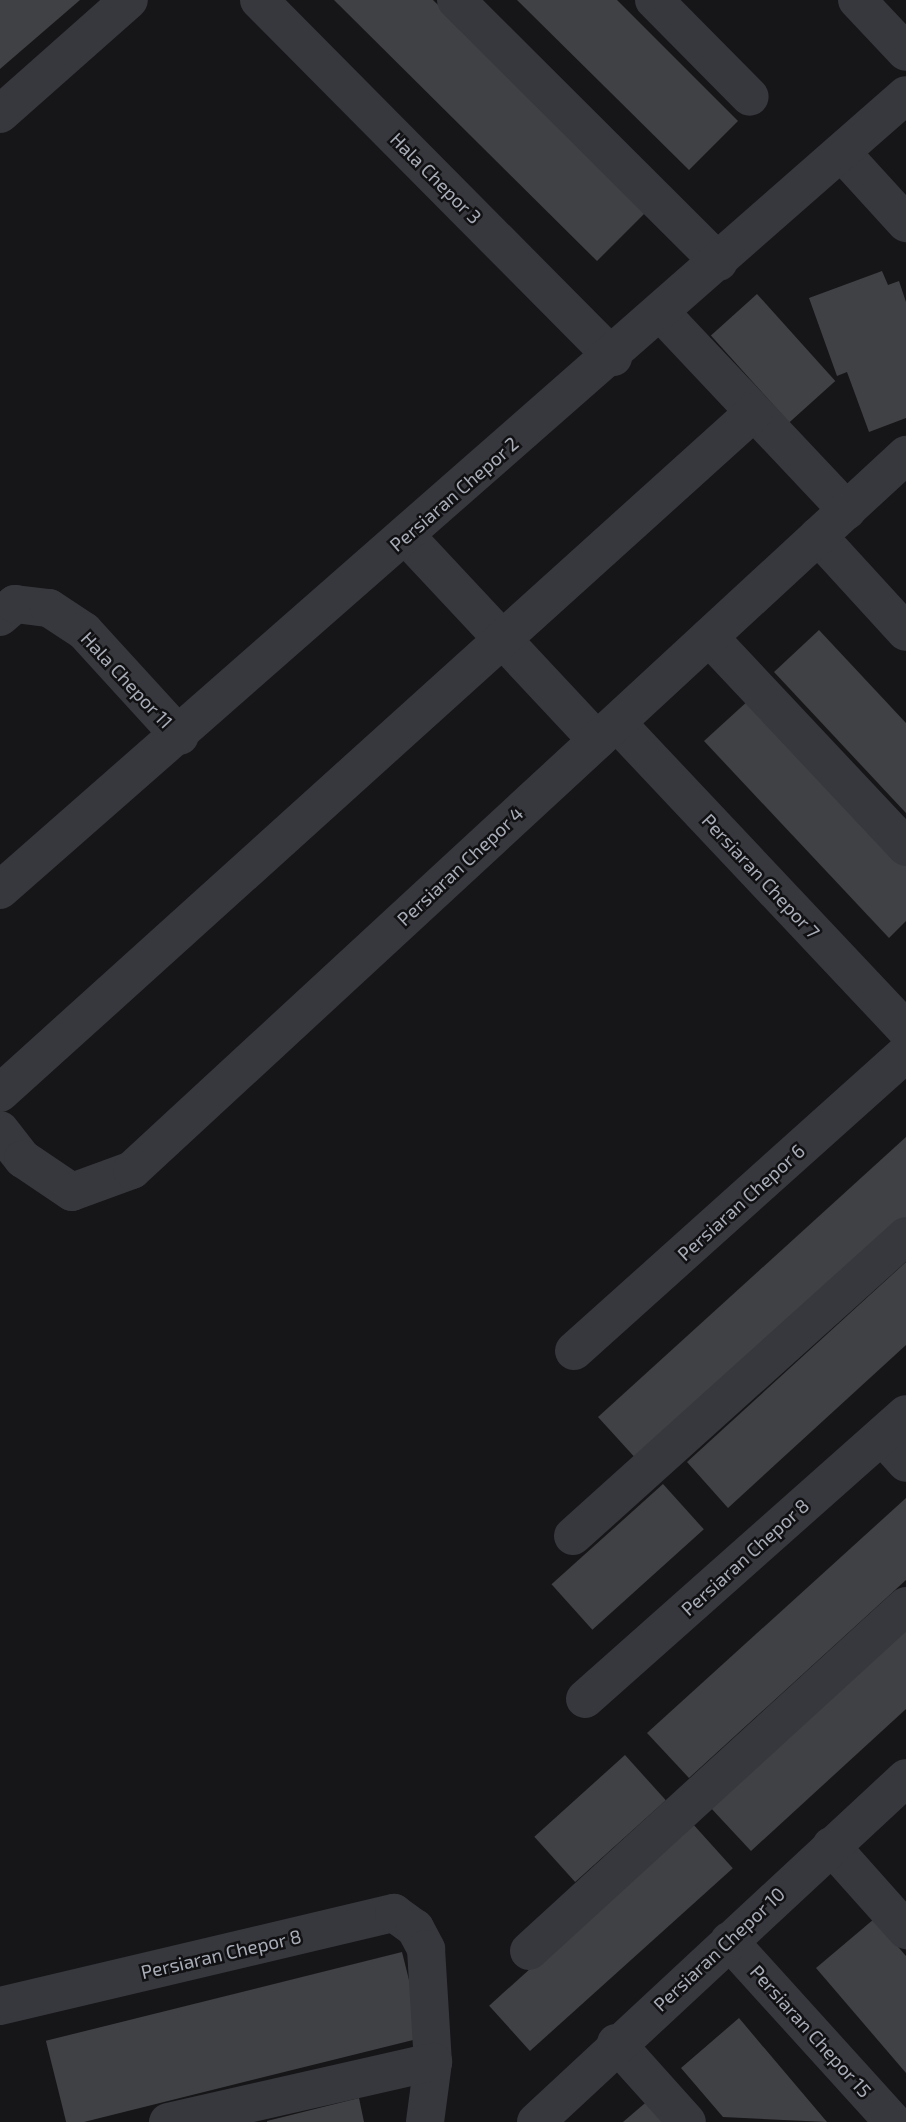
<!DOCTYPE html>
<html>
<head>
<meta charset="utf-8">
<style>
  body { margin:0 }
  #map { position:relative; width:906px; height:2122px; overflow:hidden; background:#161618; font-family:"Exo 2",sans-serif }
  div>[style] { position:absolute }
  .building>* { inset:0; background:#404145; transform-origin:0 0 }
  .minor>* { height:38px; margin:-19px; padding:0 19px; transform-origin:19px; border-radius:19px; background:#37383d }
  span { translate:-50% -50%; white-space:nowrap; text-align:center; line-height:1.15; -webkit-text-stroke:5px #111113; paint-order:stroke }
  .street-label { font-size:19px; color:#a8adb8 }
</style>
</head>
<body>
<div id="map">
  <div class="building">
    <div style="clip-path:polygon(0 0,80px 0,0 69px)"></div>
    <div style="clip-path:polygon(334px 0,433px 0,647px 211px,597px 261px)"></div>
    <div style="clip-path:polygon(517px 0,617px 0,738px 121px,689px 170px)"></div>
    <div style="clip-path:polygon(882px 271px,888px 285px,899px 281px,906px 302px,906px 418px,869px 432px,847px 372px,837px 376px,809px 298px)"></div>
    <div style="left:757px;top:294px;width:117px;height:62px;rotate:48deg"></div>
    <div style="clip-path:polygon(819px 630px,906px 723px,906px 813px,774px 672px)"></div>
    <div style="clip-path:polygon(750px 699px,906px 866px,906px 921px,889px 938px,704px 741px)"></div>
    <div style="clip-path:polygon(906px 1137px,906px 1220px,639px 1462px,598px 1417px)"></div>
    <div style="clip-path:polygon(906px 1262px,906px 1345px,728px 1508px,687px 1462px)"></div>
    <div style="left:663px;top:1484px;width:61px;height:150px;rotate:48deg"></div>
    <div style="clip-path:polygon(906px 1498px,906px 1580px,689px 1778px,647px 1733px)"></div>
    <div style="clip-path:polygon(906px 1626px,906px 1709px,751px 1851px,709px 1806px)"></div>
    <div style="left:625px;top:1755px;width:61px;height:122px;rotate:48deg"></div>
    <div style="left:692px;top:1823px;width:61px;height:273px;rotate:48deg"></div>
    <div style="clip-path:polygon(874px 1919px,906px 1956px,906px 2073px,816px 1968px)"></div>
    <div style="left:402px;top:1952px;width:88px;height:367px;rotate:76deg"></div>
    <div style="clip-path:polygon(739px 2018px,760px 2043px,827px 2122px,723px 2117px,681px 2068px)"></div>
    <div style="clip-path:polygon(359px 2098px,364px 2122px,267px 2122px,267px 2121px)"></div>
    <div style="clip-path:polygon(651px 2098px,672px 2122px,623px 2122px)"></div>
  </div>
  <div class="minor">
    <div style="left:259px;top:0;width:503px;rotate:45.24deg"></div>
    <div style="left:456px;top:0;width:371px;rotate:44.9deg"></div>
    <div style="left:654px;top:0;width:136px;rotate:45.3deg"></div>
    <div style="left:857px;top:0;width:71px;rotate:46.7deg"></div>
    <div style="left:0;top:114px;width:172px;rotate:-41.5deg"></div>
    <div style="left:842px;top:153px;width:95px;rotate:47.6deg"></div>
    <div style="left:662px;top:314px;width:270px;rotate:46.7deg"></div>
    <div style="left:405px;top:535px;width:281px;rotate:46.9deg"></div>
    <div style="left:818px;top:536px;width:130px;rotate:47.5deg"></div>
    <div style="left:0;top:617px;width:20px;rotate:-41deg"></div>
    <div style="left:15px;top:604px;width:34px;rotate:7deg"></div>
    <div style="left:49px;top:608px;width:42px;rotate:33.3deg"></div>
    <div style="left:84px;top:631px;width:142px;rotate:47.6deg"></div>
    <div style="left:709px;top:637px;width:288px;rotate:46.8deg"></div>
    <div style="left:617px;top:723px;width:422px;rotate:46.7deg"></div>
    <div style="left:0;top:890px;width:1205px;rotate:-41.27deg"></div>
    <div style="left:0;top:1093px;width:1016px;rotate:-42.09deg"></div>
    <div style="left:0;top:1130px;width:37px;rotate:52deg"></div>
    <div style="left:23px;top:1159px;width:59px;rotate:34deg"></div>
    <div style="left:72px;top:1192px;width:64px;rotate:-20.1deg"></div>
    <div style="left:132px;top:1170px;width:1054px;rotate:-42.73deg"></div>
    <div style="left:574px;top:1351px;width:446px;rotate:-41.9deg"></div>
    <div style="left:882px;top:1436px;width:36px;rotate:48deg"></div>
    <div style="left:573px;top:1536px;width:448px;rotate:-42deg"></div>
    <div style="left:585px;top:1699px;width:429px;rotate:-41.6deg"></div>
    <div style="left:831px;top:1846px;width:113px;rotate:48.2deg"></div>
    <div style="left:729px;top:1941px;width:244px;rotate:47.8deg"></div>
    <div style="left:529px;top:1951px;width:511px;rotate:-42.46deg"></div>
    <div style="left:0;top:2006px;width:405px;rotate:-13.3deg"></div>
    <div style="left:394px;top:1913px;width:26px;rotate:36deg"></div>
    <div style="left:415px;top:1928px;width:24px;rotate:62deg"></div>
    <div style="left:426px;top:1949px;width:113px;rotate:86.5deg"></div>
    <div style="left:433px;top:2062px;width:61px;rotate:97.6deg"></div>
    <div style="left:616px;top:2043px;width:106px;rotate:48.1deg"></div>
    <div style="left:168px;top:2122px;width:272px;rotate:-12.8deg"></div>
    <div style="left:536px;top:2122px;width:505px;rotate:-42.91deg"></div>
  </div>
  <div class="street-label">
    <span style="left:436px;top:178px;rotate:45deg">Hala Chepor 3</span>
    <span style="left:454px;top:494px;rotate:-41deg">Persiaran Chepor 2</span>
    <span style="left:127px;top:680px;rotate:47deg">Hala Chepor 11</span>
    <span style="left:460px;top:866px;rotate:-43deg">Persiaran Chepor 4</span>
    <span style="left:761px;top:876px;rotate:47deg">Persiaran Chepor 7</span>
    <span style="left:741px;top:1202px;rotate:-42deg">Persiaran Chepor 6</span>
    <span style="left:745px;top:1557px;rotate:-42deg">Persiaran Chepor 8</span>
    <span style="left:719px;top:1949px;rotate:-43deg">Persiaran Chepor 10</span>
    <span style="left:221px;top:1954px;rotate:-13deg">Persiaran Chepor 8</span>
    <span style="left:811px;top:2031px;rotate:48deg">Persiaran Chepor 15</span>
  </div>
</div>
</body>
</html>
